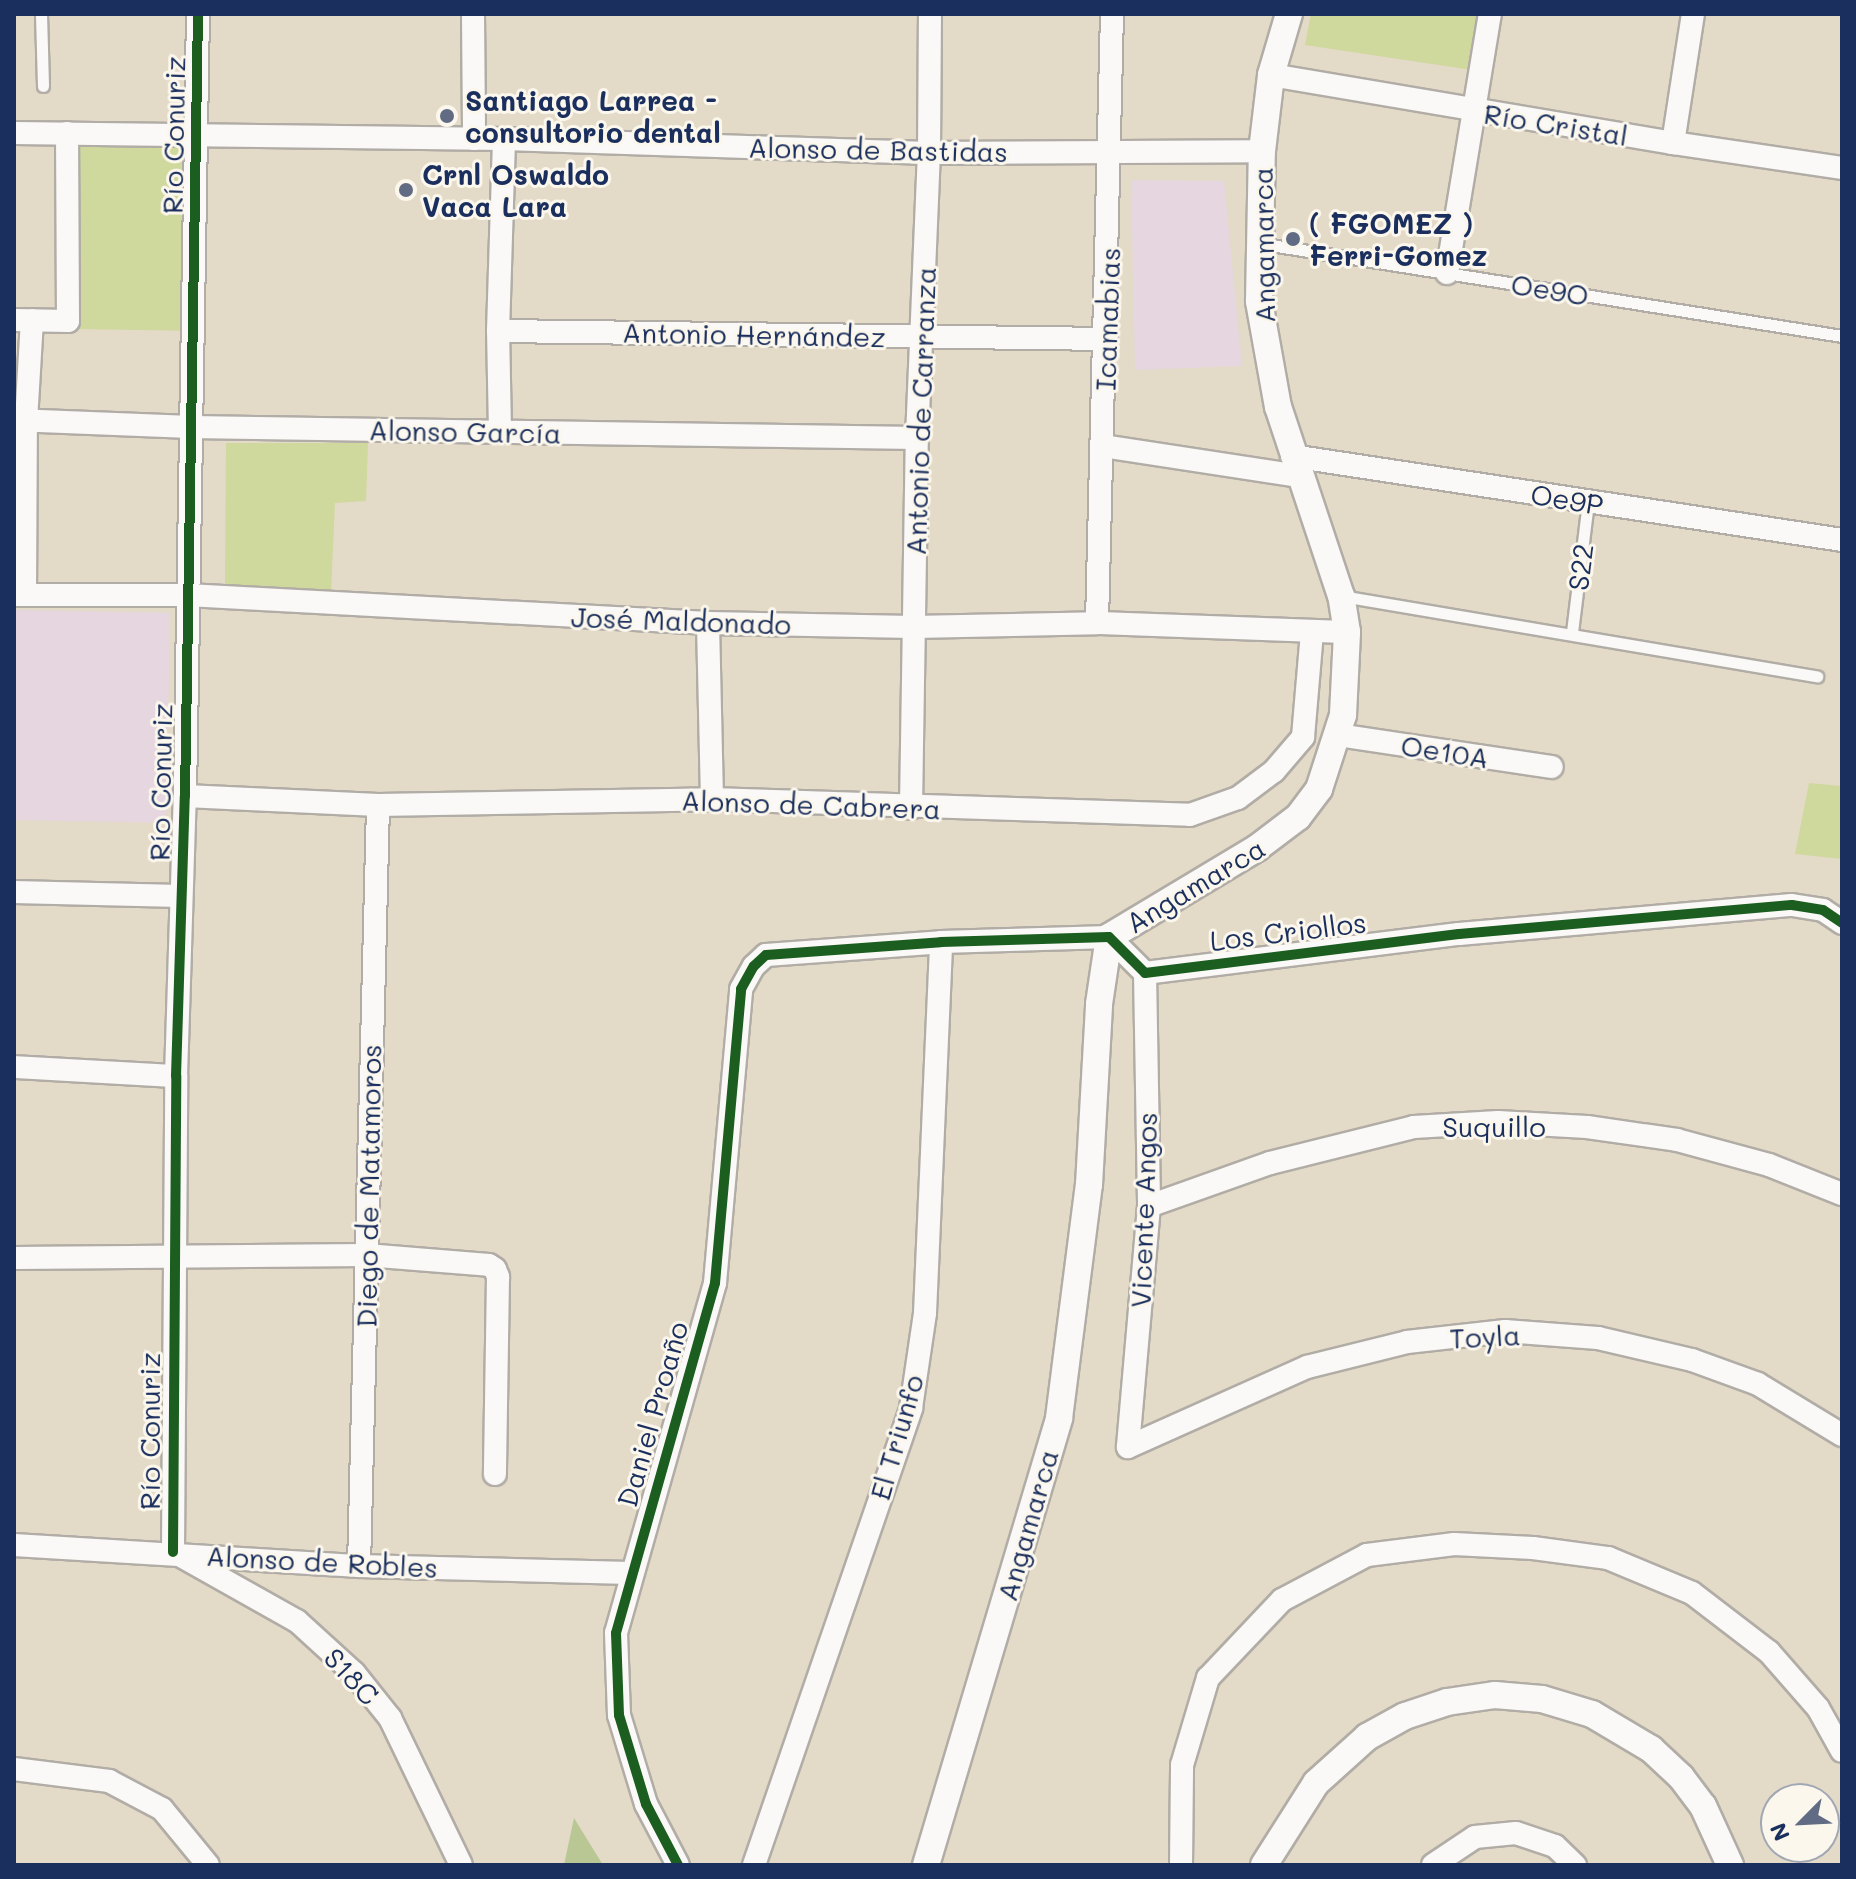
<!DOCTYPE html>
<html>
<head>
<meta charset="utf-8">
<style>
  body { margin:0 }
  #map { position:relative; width:1856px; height:1879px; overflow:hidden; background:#e4dac8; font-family:Mali,sans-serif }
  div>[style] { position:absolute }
  .built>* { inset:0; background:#e5d6df; transform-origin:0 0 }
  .green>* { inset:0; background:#cfd89d; transform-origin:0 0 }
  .forest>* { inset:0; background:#b9c794 }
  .roads { filter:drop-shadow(2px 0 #b1ada6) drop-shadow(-2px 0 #b1ada6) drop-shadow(0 2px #b1ada6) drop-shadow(0 -2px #b1ada6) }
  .service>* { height:11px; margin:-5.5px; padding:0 5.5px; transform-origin:5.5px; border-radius:5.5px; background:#fbf9f7 }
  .minor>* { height:22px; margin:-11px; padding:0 11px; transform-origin:11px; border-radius:11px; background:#fbf9f7 }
  .tertiary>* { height:26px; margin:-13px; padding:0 13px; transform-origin:13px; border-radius:13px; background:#fbf9f7 }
  .cycleway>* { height:10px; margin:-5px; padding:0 5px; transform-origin:5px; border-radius:5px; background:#1b5e20 }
  .dots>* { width:22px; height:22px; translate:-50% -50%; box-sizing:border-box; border:4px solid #fbf7ec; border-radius:50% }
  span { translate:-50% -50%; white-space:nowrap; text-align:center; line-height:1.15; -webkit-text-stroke:6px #fbf7ec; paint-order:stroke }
  .poi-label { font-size:28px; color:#1b2f5e; font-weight:700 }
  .left { translate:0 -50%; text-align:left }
  .street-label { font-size:28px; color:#1b2f5e }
  .frame { position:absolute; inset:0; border:16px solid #1b2f5e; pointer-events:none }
  .north { position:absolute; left:1760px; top:1783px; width:80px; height:80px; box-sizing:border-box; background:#fbf7ec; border:2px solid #a1a7b3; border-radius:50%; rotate:246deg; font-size:22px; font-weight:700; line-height:32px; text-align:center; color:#1b2f5e }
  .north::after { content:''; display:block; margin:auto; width:28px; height:36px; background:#616b83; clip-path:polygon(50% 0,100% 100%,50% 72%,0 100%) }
</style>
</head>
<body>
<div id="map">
  <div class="built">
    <div style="clip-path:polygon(1131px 180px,1224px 181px,1242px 366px,1135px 370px)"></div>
    <div style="left:14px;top:610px;width:156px;height:210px;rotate:1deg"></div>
  </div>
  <div class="green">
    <div style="clip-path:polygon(1311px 14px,1479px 14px,1472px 70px,1305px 45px)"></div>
    <div style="left:79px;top:142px;width:109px;height:187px;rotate:1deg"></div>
    <div style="clip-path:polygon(226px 443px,368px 443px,366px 501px,335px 503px,331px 592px,225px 585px)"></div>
    <div style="clip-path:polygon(1809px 783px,1842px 786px,1842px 859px,1795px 854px)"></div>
  </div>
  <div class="forest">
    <div style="clip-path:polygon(574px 1818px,603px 1865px,564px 1865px)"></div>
  </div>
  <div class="roads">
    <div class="service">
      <div style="left:41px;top:14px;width:72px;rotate:88.4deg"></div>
      <div style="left:1258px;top:243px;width:591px;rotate:9.05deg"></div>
      <div style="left:1342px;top:596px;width:482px;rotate:9.6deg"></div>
      <div style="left:1572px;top:632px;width:131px;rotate:-83deg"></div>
    </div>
    <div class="minor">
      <div style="left:473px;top:14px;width:125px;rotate:89.5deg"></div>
      <div style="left:1271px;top:75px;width:408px;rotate:9.6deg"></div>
      <div style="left:1673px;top:143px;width:171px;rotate:8.4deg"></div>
      <div style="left:14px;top:133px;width:490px;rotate:0.7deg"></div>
      <div style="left:504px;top:139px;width:425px;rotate:1.9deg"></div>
      <div style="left:929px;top:153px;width:333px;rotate:-0.3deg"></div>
      <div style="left:1673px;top:143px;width:131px;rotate:-81.2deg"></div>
      <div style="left:1447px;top:273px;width:263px;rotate:-80.6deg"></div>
      <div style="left:14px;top:320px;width:54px;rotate:1.1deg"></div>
      <div style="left:68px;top:321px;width:188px;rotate:-90.3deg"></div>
      <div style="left:498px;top:331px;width:608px;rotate:0.75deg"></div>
      <div style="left:14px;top:420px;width:177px;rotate:2.3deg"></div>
      <div style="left:191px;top:427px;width:726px;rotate:0.87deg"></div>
      <div style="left:500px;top:432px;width:101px;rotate:-91.1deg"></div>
      <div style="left:498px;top:331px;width:192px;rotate:-88.2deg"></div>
      <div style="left:1103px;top:446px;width:198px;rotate:8.7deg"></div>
      <div style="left:1292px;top:456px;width:556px;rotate:8.68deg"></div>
      <div style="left:14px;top:595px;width:173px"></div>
      <div style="left:187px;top:595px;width:522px;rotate:3.08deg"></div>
      <div style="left:708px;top:623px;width:205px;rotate:1.1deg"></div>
      <div style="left:913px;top:627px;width:184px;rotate:-1.2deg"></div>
      <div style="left:1097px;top:623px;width:250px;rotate:2.1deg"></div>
      <div style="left:25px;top:595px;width:174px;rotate:-89.7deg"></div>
      <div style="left:26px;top:421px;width:101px;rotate:-86.6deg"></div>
      <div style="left:708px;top:623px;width:176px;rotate:88.7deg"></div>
      <div style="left:1097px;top:623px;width:609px;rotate:-88.59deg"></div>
      <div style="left:1338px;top:735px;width:216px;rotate:8.5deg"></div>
      <div style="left:185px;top:796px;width:193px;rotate:2.7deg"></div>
      <div style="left:378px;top:805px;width:334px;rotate:-1deg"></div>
      <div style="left:712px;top:799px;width:478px;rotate:1.9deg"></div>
      <div style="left:1190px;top:815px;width:51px;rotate:-19.5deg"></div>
      <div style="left:1238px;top:798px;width:45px;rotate:-36.9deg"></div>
      <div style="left:1274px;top:771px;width:45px;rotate:-49.5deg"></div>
      <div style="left:1303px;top:737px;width:106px;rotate:-85.1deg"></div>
      <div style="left:911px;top:808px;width:370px;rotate:-89.1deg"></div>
      <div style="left:917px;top:438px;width:285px;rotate:-87.6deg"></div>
      <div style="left:929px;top:153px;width:139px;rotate:-89.6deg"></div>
      <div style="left:14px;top:892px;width:166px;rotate:1.4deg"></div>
      <div style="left:1145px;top:973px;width:233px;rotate:89deg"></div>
      <div style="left:1149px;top:1206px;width:242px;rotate:95deg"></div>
      <div style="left:1128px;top:1447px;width:196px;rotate:-24.1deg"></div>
      <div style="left:1307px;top:1367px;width:103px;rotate:-14deg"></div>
      <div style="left:1407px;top:1342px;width:99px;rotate:-6.4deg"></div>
      <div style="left:1505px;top:1331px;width:93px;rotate:4.3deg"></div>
      <div style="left:1598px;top:1338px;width:97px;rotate:13.2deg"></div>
      <div style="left:1692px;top:1360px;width:70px;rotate:20deg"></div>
      <div style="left:1758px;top:1384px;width:98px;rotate:31.3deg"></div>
      <div style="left:14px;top:1067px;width:162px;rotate:3.2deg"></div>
      <div style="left:1149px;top:1206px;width:128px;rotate:-19.6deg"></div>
      <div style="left:1270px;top:1163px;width:148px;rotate:-14deg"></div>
      <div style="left:1414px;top:1127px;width:84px;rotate:-3.4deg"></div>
      <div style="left:1498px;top:1122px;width:89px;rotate:3.2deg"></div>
      <div style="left:1587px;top:1127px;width:91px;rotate:8.2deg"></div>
      <div style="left:1677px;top:1140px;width:95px;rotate:15.2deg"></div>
      <div style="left:1769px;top:1165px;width:79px;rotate:21.7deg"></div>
      <div style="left:14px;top:1258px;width:352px;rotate:-0.5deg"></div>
      <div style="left:366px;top:1255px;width:123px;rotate:4.6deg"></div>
      <div style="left:489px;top:1265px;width:7px;rotate:34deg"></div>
      <div style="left:495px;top:1269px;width:9px;rotate:69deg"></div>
      <div style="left:498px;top:1277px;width:197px;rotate:90.9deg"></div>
      <div style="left:14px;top:1545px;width:346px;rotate:3.5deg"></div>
      <div style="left:359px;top:1566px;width:271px;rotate:1.5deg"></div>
      <div style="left:173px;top:1552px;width:476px;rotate:-89.6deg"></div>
      <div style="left:176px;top:1076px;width:280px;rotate:-88.2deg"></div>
      <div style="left:185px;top:796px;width:782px;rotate:-89.05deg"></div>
      <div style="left:181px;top:1556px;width:133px;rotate:29.3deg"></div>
      <div style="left:297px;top:1621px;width:77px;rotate:42.4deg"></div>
      <div style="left:354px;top:1673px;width:58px;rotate:51.3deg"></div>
      <div style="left:390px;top:1718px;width:163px;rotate:64.2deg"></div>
      <div style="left:359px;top:1566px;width:761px;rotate:-88.57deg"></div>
      <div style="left:14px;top:1769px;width:96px;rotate:7.2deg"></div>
      <div style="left:109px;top:1781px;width:60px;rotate:27.8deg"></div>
      <div style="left:162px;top:1809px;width:72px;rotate:50.6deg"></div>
      <div style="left:678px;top:1865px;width:69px;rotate:-117.7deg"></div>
      <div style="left:646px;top:1804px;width:93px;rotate:-106.9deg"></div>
      <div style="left:619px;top:1715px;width:82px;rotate:-92.1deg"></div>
      <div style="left:616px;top:1633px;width:364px;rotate:-74.2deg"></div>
      <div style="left:715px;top:1283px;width:295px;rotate:-84.9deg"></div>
      <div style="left:741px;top:989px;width:26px;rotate:-61deg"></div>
      <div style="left:754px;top:966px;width:16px;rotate:-43deg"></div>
      <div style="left:766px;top:955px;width:175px;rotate:-4.2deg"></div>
      <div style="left:941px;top:942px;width:168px;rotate:-1.7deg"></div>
      <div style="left:1109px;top:937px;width:51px;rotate:45deg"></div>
      <div style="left:1145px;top:973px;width:316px;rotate:-7.1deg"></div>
      <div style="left:1459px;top:934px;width:334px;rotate:-5deg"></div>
      <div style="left:1792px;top:905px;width:31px;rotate:9deg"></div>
      <div style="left:1823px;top:910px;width:23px;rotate:34deg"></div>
      <div style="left:754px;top:1865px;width:483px;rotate:-71deg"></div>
      <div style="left:911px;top:1408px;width:96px;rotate:-81.6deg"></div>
      <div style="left:925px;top:1313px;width:371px;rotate:-87.5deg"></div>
      <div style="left:1181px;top:1865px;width:100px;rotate:-89.4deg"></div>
      <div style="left:1182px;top:1765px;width:91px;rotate:-73.4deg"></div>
      <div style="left:1208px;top:1678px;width:108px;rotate:-46.5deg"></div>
      <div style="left:1282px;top:1600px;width:96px;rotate:-27.9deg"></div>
      <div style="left:1367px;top:1555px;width:88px;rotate:-7.2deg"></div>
      <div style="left:1454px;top:1544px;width:79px;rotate:2.9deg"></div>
      <div style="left:1533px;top:1548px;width:76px;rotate:7.6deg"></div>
      <div style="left:1608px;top:1558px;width:91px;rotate:22.6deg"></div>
      <div style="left:1692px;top:1593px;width:97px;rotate:37.5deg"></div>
      <div style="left:1769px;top:1652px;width:74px;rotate:48.8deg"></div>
      <div style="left:1818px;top:1708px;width:49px;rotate:60.8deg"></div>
      <div style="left:1433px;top:1865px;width:50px;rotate:-33.7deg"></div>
      <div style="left:1475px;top:1837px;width:41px;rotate:-5.6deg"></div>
      <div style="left:1516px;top:1833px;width:41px;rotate:18.4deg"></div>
      <div style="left:1555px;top:1846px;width:28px;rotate:44deg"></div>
    </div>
    <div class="tertiary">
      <div style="left:926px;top:1865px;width:466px;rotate:-73.4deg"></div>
      <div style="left:1059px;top:1418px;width:235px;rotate:-82.7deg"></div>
      <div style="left:1089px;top:1185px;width:181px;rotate:-86.8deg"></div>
      <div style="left:1099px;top:1004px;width:68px;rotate:-81.5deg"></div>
      <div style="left:1109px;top:937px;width:173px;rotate:-31deg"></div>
      <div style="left:1257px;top:848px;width:51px;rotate:-37.1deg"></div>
      <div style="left:1298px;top:817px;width:35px;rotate:-53deg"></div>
      <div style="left:1319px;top:789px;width:78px;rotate:-72deg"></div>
      <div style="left:1343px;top:715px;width:83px;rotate:-87.2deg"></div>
      <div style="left:1347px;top:632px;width:36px;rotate:-99deg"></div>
      <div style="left:1341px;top:596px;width:199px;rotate:-108.4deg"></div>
      <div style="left:1278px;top:407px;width:108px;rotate:-100.2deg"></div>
      <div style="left:1259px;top:301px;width:150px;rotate:-88.9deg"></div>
      <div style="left:1262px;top:151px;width:77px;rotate:-83.2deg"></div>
      <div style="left:1271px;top:75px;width:64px;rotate:-73.6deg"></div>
      <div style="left:1264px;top:1865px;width:97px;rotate:-57.6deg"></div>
      <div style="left:1316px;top:1783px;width:69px;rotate:-42deg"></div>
      <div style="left:1367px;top:1737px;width:43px;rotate:-28.9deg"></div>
      <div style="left:1405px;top:1716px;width:44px;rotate:-18.4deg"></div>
      <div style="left:1447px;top:1702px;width:49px;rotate:-8.3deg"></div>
      <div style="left:1495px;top:1695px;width:47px;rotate:4.9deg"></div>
      <div style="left:1542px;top:1699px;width:52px;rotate:16.7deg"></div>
      <div style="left:1592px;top:1714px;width:69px;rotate:30.7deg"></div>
      <div style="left:1651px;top:1749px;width:41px;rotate:43deg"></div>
      <div style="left:1681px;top:1777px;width:36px;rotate:53deg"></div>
      <div style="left:1703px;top:1806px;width:65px;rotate:65.4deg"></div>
    </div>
  </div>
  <div class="cycleway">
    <div style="left:173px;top:1552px;width:476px;rotate:-89.6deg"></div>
    <div style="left:176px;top:1076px;width:280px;rotate:-88.2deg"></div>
    <div style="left:185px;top:796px;width:782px;rotate:-89.05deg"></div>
    <div style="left:678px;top:1865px;width:69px;rotate:-117.7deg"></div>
    <div style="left:646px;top:1804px;width:93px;rotate:-106.9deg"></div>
    <div style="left:619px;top:1715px;width:82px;rotate:-92.1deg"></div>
    <div style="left:616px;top:1633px;width:364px;rotate:-74.2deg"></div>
    <div style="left:715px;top:1283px;width:295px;rotate:-84.9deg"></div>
    <div style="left:741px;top:989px;width:26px;rotate:-61deg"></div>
    <div style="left:754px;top:966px;width:16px;rotate:-43deg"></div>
    <div style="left:766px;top:955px;width:175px;rotate:-4.2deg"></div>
    <div style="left:941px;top:942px;width:168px;rotate:-1.7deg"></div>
    <div style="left:1109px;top:937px;width:51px;rotate:45deg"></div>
    <div style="left:1145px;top:973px;width:316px;rotate:-7.1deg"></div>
    <div style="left:1459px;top:934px;width:334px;rotate:-5deg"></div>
    <div style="left:1792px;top:905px;width:31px;rotate:9deg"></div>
    <div style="left:1823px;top:910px;width:23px;rotate:34deg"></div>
  </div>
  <div class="dots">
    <div style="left:447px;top:116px;background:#616b83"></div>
    <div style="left:406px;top:190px;background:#616b83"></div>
    <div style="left:1293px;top:239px;background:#616b83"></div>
  </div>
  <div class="poi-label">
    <span class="left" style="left:465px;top:116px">Santiago Larrea -<br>consultorio dental</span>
    <span class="left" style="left:422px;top:190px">Crnl Oswaldo<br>Vaca Lara</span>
    <span class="left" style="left:1309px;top:239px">( FGOMEZ )<br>Ferri-Gomez</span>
  </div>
  <div class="street-label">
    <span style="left:1556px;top:124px;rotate:9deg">Río Cristal</span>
    <span style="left:173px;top:135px;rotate:-89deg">Río Conuriz</span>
    <span style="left:878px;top:149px;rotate:1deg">Alonso de Bastidas</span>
    <span style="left:1263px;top:245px;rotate:-91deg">Angamarca</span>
    <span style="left:1550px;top:289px;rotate:9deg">Oe9O</span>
    <span style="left:1107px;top:319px;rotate:-88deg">Icamabias</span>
    <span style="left:754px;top:334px;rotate:1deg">Antonio Hernández</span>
    <span style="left:920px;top:411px;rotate:-88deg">Antonio de Carranza</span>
    <span style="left:465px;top:431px;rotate:1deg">Alonso García</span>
    <span style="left:1567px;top:499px;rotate:9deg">Oe9P</span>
    <span style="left:1580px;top:567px;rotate:-83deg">S22</span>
    <span style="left:681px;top:620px;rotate:2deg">José Maldonado</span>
    <span style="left:1445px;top:751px;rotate:9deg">Oe10A</span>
    <span style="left:160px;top:782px;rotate:-89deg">Río Conuriz</span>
    <span style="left:811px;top:804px;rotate:2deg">Alonso de Cabrera</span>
    <span style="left:1195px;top:885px;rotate:-31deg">Angamarca</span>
    <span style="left:1288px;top:931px;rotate:-7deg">Los Criollos</span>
    <span style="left:1494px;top:1126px">Suquillo</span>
    <span style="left:368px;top:1186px;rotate:-89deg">Diego de Matamoros</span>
    <span style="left:1143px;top:1210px;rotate:-88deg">Vicente Angos</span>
    <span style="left:1485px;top:1336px;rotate:-3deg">Toyla</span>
    <span style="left:652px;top:1414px;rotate:-74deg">Daniel Proaño</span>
    <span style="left:149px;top:1431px;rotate:-90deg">Río Conuriz</span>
    <span style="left:896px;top:1437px;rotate:-74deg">El Triunfo</span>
    <span style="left:1027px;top:1525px;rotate:-74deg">Angamarca</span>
    <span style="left:322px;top:1561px;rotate:3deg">Alonso de Robles</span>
    <span style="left:352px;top:1676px;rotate:47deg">S18C</span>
  </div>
  <div class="frame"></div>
  <div class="north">N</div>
</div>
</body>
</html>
